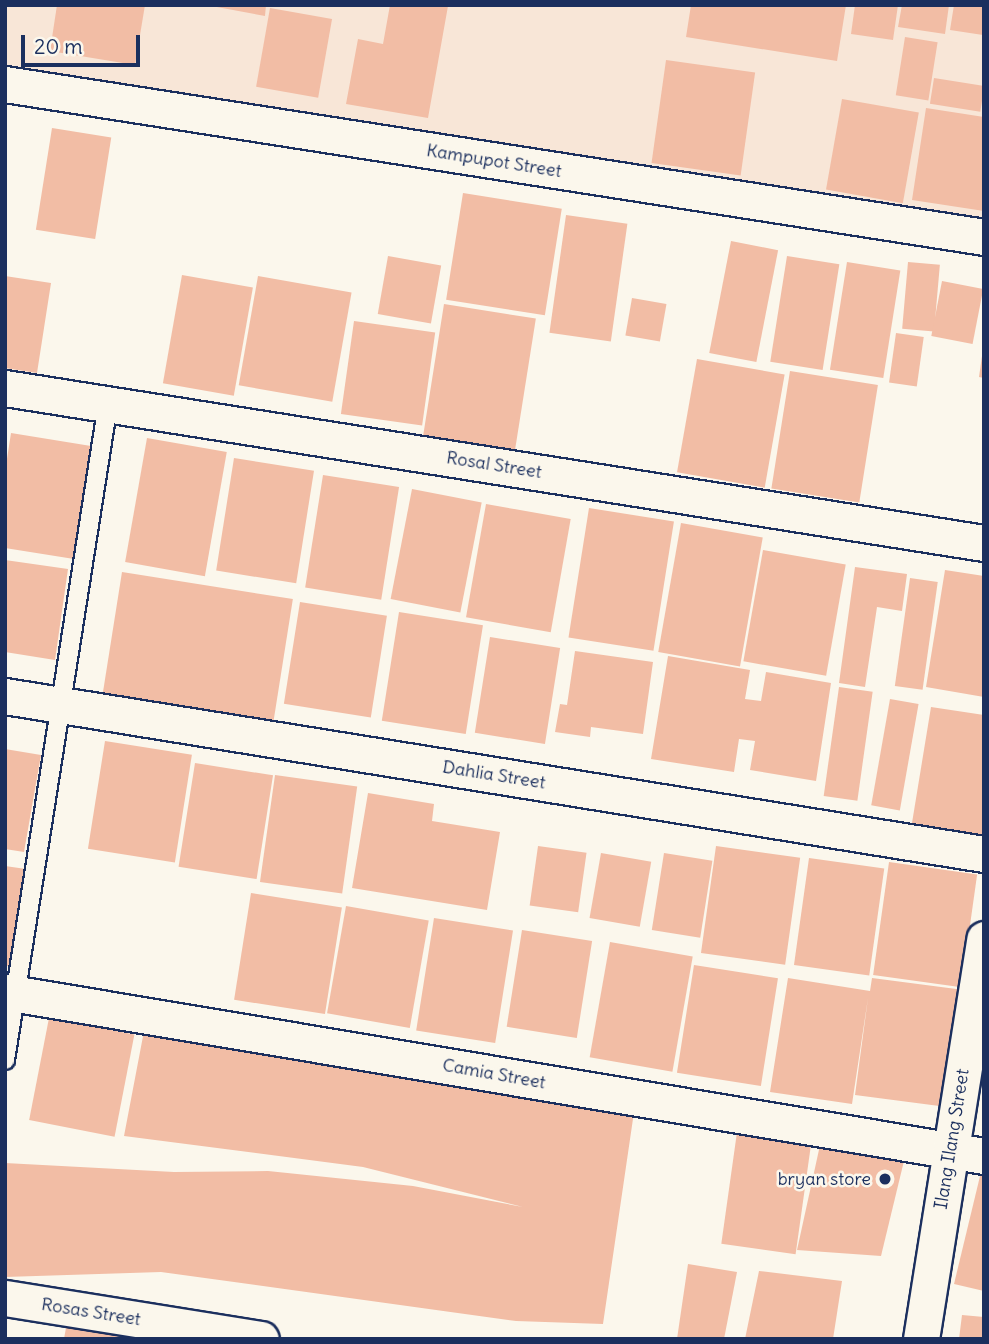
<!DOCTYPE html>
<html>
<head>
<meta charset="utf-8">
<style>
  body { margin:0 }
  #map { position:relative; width:989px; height:1344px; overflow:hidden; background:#fbf7ec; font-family:Delius,sans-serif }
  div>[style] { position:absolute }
  .built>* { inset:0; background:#f8e6d7 }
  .building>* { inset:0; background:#f2bda5; transform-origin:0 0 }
  .roads { filter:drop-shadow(2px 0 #1b2f5e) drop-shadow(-2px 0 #1b2f5e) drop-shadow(0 2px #1b2f5e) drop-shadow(0 -2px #1b2f5e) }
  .lane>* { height:18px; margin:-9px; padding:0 9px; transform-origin:9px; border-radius:9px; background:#fbf7ec }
  .street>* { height:35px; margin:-17.5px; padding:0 17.5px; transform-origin:17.5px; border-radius:17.5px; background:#fbf7ec }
  .dots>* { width:19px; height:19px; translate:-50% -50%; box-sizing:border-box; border:4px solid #fbf7ec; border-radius:50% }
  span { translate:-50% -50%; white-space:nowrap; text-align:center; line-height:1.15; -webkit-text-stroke:5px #fbf7ec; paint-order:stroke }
  .street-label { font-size:18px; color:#1b2f5e }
  .poi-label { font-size:18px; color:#1b2f5e }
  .right { translate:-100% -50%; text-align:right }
  .frame { position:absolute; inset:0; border:7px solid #1b2f5e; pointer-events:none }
  .scale { position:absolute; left:21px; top:35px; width:119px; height:32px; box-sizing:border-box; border:4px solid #1b2f5e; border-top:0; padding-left:9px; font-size:21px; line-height:24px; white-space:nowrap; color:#1b2f5e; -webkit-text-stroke:5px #fbf7ec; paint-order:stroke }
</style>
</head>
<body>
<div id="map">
  <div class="built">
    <div style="clip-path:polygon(5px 5px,984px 5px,984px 230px,5px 72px)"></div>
  </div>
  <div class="building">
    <div style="clip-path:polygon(57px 5px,145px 5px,135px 65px,50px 51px)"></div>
    <div style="clip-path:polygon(206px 5px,266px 5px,265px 16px)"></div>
    <div style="clip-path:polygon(390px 5px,448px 6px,428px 118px,346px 104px,358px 39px,383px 44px)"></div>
    <div style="clip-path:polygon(691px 5px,846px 5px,837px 61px,686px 37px)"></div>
    <div style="clip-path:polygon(855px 5px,898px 5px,893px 40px,851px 34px)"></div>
    <div style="clip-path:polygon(902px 5px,949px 5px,945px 34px,898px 27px)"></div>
    <div style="clip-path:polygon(954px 5px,984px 5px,983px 35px,950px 30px)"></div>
    <div style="left:270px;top:8px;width:63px;height:80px;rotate:10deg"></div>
    <div style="left:905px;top:37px;width:33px;height:59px;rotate:9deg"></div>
    <div style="left:666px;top:60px;width:90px;height:104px;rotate:8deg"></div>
    <div style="left:934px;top:78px;width:51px;height:26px;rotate:9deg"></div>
    <div style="left:842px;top:99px;width:78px;height:92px;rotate:10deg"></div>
    <div style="clip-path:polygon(926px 108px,984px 117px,984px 211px,912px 200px)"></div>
    <div style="left:52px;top:128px;width:60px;height:103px;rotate:9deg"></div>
    <div style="left:463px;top:193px;width:100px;height:108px;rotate:9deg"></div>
    <div style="left:566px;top:215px;width:62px;height:119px;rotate:8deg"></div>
    <div style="left:731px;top:241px;width:48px;height:114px;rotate:11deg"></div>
    <div style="left:388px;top:256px;width:54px;height:59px;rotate:10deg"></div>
    <div style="left:787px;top:256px;width:53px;height:107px;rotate:9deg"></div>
    <div style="left:847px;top:262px;width:54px;height:109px;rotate:9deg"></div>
    <div style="left:908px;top:262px;width:32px;height:67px;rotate:5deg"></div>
    <div style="left:182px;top:275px;width:72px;height:110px;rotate:10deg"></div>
    <div style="clip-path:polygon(5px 276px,51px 283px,37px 373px,5px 368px)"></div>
    <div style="left:258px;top:276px;width:95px;height:111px;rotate:10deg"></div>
    <div style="left:942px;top:281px;width:42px;height:56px;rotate:11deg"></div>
    <div style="left:632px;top:298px;width:35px;height:38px;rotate:10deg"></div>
    <div style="left:444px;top:304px;width:93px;height:139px;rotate:9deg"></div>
    <div style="left:354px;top:321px;width:82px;height:94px;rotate:8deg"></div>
    <div style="left:896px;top:333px;width:28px;height:50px;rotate:8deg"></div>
    <div style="clip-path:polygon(982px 356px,984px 356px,984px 378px,979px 377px)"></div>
    <div style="left:697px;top:359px;width:89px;height:115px;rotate:10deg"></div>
    <div style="left:790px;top:371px;width:89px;height:119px;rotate:9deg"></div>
    <div style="clip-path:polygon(11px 433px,91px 446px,74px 559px,5px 548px,5px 472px)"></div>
    <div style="left:147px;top:438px;width:81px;height:126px;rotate:10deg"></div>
    <div style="left:234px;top:458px;width:81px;height:114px;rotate:9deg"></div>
    <div style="left:323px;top:475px;width:77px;height:114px;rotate:9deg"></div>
    <div style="left:412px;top:489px;width:71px;height:112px;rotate:11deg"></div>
    <div style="left:486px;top:504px;width:86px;height:115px;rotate:10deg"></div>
    <div style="left:589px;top:508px;width:86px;height:131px;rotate:9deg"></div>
    <div style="left:681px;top:523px;width:83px;height:131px;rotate:10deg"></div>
    <div style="left:763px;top:550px;width:84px;height:113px;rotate:10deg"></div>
    <div style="clip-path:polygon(5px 560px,68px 569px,55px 660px,5px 652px)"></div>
    <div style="clip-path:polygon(855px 567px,907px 574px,902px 611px,877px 607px,865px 687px,839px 683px)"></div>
    <div style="clip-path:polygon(945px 570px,984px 576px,984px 697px,926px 687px)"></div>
    <div style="left:122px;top:572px;width:173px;height:124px;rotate:9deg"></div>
    <div style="left:910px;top:578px;width:28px;height:109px;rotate:8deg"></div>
    <div style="left:300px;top:602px;width:88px;height:103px;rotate:9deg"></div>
    <div style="left:399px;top:612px;width:85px;height:110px;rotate:9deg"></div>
    <div style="left:490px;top:637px;width:71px;height:97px;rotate:9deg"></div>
    <div style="clip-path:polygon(575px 651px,653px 662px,643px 734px,591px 727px,590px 737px,555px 732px,560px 704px,567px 705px)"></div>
    <div style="clip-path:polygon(668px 656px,750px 670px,745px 699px,761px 701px,766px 672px,831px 683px,816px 781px,750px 770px,755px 741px,739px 739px,734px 772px,651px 759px)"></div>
    <div style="left:839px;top:687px;width:34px;height:110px;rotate:8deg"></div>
    <div style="left:890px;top:699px;width:29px;height:108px;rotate:10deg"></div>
    <div style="clip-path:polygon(931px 707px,984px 715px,984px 835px,912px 823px)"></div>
    <div style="left:105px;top:741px;width:88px;height:109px;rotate:9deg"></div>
    <div style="clip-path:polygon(5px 749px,41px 755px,24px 852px,5px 849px)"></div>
    <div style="left:195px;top:763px;width:79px;height:105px;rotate:9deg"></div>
    <div style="left:275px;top:775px;width:83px;height:108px;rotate:8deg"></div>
    <div style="clip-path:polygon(368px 793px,434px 804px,432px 821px,500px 832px,487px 910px,352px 888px)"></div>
    <div style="left:538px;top:846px;width:49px;height:60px;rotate:8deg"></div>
    <div style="left:716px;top:846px;width:85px;height:108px;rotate:8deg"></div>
    <div style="left:601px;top:853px;width:51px;height:66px;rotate:10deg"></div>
    <div style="left:664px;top:853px;width:49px;height:78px;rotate:9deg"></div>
    <div style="left:809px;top:858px;width:76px;height:108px;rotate:8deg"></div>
    <div style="left:889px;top:862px;width:89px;height:114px;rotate:8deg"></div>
    <div style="clip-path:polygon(5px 866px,26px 869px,9px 966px,5px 966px)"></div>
    <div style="left:251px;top:893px;width:92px;height:108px;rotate:9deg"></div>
    <div style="left:346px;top:906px;width:84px;height:109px;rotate:10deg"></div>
    <div style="left:434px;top:918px;width:80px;height:114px;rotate:9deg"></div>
    <div style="left:522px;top:930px;width:71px;height:98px;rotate:9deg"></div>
    <div style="left:610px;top:942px;width:84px;height:117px;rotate:10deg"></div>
    <div style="left:694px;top:965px;width:85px;height:109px;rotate:9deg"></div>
    <div style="clip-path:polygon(788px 978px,870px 991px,872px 978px,964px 990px,947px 1107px,855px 1095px,868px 998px,852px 1104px,770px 1092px)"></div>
    <div style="left:49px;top:1018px;width:87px;height:104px;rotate:11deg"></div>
    <div style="clip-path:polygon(144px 1031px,381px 1060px,379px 1073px,634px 1112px,603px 1324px,516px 1321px,161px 1272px,5px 1277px,5px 1163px,174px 1172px,268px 1171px,413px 1186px,523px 1207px,363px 1167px,124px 1136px)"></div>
    <div style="left:739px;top:1118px;width:75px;height:127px;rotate:8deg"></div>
    <div style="clip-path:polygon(822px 1136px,910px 1136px,881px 1256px,797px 1250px)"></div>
    <div style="clip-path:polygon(981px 1172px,984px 1173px,984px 1291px,954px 1284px)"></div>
    <div style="clip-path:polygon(688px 1264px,737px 1272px,724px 1339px,677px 1339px)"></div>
    <div style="clip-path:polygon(759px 1271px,842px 1281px,833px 1339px,745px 1339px)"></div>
    <div style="clip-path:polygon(962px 1315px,984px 1317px,984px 1339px,959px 1339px)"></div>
    <div style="clip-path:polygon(67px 1322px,137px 1333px,136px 1339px,64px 1339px)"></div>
  </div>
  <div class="roads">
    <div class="lane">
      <div style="left:5px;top:1060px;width:664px;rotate:-81.08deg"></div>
    </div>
    <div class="street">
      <div style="left:5px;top:84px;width:991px;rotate:8.88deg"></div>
      <div style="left:5px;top:388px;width:991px;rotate:9deg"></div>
      <div style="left:5px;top:696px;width:992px;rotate:9.17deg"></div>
      <div style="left:5px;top:992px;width:993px;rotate:9.51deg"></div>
      <div style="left:5px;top:1298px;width:259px;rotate:9.1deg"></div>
      <div style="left:921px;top:1339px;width:405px;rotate:-81deg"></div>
    </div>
  </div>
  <div class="dots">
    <div style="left:885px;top:1179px;background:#1b2f5e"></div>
  </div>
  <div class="street-label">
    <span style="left:494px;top:161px;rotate:9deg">Kampupot Street</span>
    <span style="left:494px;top:465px;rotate:9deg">Rosal Street</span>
    <span style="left:494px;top:775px;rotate:9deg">Dahlia Street</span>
    <span style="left:494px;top:1074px;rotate:10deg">Camia Street</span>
    <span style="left:952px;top:1139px;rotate:-81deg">Ilang Ilang Street</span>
    <span style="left:91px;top:1312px;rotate:9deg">Rosas Street</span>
  </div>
  <div class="poi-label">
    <span class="right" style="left:871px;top:1179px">bryan store</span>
  </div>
  <div class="frame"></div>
  <div class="scale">20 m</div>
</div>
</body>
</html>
